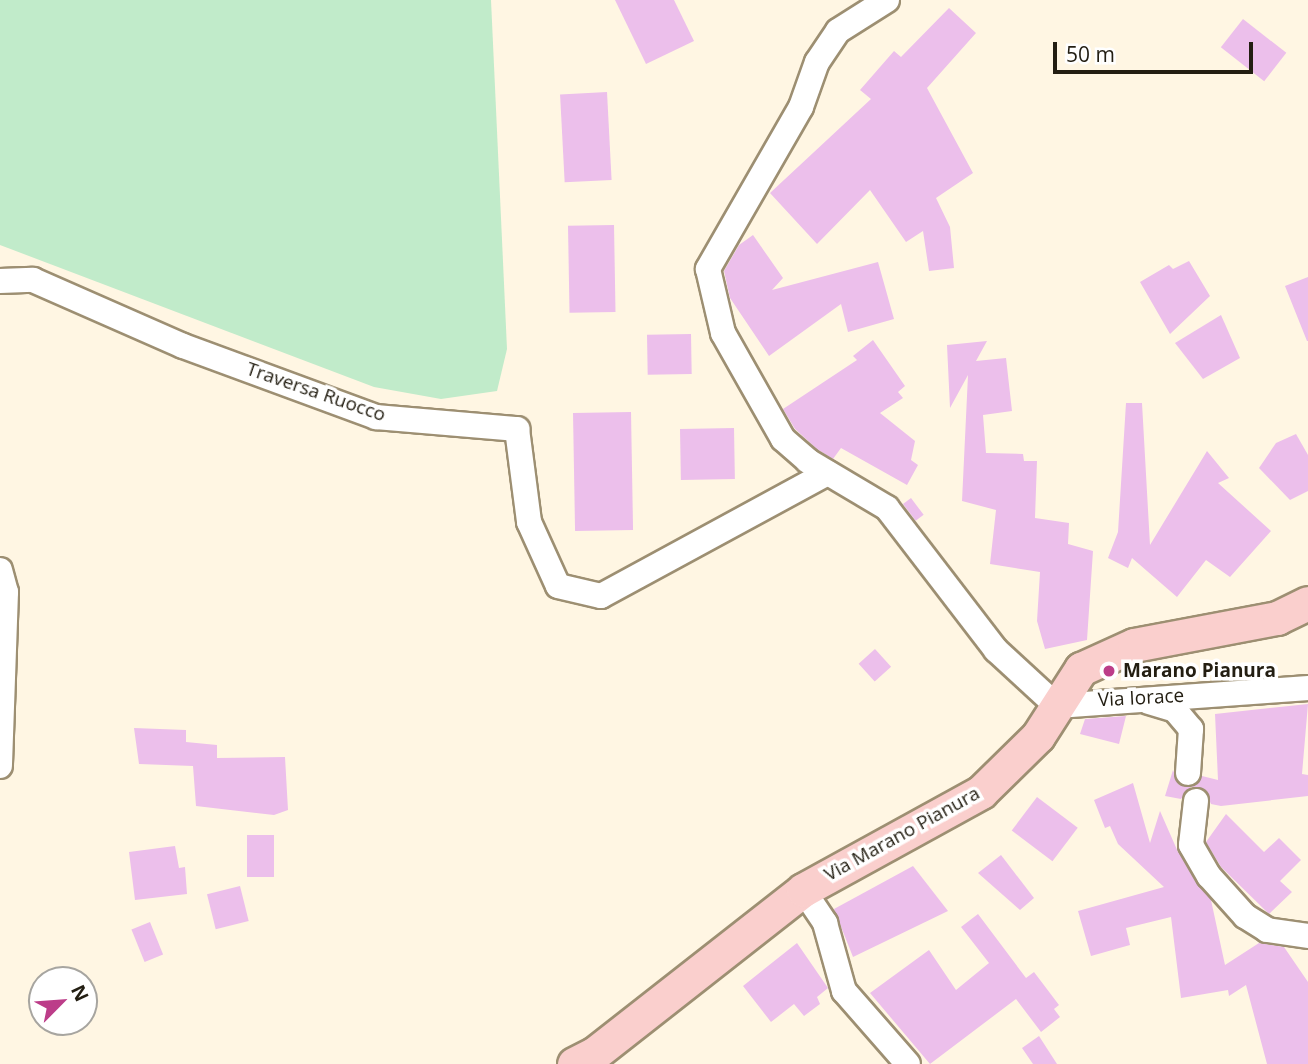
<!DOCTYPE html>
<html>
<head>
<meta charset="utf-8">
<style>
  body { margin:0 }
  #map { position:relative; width:1308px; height:1064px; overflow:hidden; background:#fff6e3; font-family:"Open Sans",sans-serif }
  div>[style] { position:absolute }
  .green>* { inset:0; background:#c1ebca }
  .building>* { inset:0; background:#ecbfeb; transform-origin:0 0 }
  .roads { filter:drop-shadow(2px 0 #9d8f72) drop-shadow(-2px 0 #9d8f72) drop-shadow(0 2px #9d8f72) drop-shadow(0 -2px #9d8f72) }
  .street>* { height:24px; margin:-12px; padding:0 12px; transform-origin:12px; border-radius:12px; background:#fff }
  .secondary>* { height:33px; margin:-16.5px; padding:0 16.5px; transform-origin:16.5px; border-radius:16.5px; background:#facfcd }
  .dots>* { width:19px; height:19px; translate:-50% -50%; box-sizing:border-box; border:4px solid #fff; border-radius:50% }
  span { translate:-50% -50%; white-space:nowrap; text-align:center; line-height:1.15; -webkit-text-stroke:7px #fff; paint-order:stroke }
  .street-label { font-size:19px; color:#231e12 }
  .poi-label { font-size:19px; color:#231e12; font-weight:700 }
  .left { translate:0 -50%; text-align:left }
  .north { position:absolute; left:28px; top:966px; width:70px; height:70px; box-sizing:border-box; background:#fff; border:2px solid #a7a5a0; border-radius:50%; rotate:65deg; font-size:19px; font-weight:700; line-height:28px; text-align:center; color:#231e12 }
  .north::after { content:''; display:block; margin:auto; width:24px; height:32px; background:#bc3d89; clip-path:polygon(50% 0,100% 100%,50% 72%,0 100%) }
  .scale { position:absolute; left:1053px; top:42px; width:200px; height:32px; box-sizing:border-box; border:4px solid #231e12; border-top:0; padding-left:9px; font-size:21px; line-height:24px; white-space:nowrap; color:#231e12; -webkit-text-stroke:5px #fff; paint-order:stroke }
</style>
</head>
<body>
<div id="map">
  <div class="green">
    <div style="clip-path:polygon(0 0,491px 0,507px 349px,497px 391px,441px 399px,374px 387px,0 245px)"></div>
  </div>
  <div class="building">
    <div style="clip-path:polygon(615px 0,674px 0,694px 41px,646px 64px)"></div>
    <div style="clip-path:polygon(949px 8px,976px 33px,927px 88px,973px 173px,936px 198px,950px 227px,954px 268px,929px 271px,923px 231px,906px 242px,870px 190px,817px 244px,770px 193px,871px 99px,860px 90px,894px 51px,901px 57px)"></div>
    <div style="left:1243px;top:19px;width:55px;height:36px;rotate:38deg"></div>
    <div style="left:607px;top:92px;width:88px;height:47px;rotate:87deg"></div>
    <div style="left:614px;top:225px;width:87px;height:46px;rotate:89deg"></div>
    <div style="clip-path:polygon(753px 235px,783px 278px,772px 290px,878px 262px,894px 319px,848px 332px,841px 304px,769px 356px,730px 298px,724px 271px,739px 245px)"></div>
    <div style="clip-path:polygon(1189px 261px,1210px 296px,1170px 334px,1140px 282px,1169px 265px,1173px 269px)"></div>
    <div style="clip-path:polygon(1308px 277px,1308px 341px,1307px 341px,1285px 286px)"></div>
    <div style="clip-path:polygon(1221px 315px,1240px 358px,1203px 379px,1175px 343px)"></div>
    <div style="left:691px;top:334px;width:40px;height:44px;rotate:89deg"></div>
    <div style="clip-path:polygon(873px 340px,905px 386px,898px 392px,903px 398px,880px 413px,915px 441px,911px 460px,918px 465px,907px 485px,841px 448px,833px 459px,817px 449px,795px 429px,783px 409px,857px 360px,853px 356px)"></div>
    <div style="clip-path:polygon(987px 341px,976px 361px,1006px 358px,1012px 411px,983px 415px,986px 453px,1023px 454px,1024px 461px,1037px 461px,1035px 518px,1069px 523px,1068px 544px,1093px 551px,1087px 640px,1045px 649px,1037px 621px,1040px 572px,990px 564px,996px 510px,962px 501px,968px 375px,950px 408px,947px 345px)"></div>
    <div style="clip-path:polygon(1126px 403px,1142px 403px,1150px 545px,1207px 451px,1229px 478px,1218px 483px,1271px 531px,1230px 577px,1206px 560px,1177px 597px,1132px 558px,1128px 568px,1108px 558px,1118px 532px)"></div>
    <div style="left:631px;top:412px;width:118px;height:58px;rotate:89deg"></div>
    <div style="left:734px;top:428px;width:51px;height:54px;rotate:89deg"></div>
    <div style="clip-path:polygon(1296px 434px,1308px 455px,1308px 491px,1290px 500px,1259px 468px,1276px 443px)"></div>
    <div style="left:911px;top:498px;width:21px;height:10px;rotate:53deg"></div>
    <div style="left:875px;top:649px;width:24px;height:22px;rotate:48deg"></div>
    <div style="clip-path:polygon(1308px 704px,1302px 774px,1308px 775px,1308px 796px,1221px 806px,1211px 804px,1204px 789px,1191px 787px,1202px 776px,1218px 780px,1215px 714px)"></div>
    <div style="clip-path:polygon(1126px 716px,1119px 744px,1080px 734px,1085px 719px)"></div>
    <div style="clip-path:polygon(134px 728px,186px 730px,186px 742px,217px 745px,217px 758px,285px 757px,288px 810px,274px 815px,196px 806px,193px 766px,139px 764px)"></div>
    <div style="clip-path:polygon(1173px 770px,1179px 785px,1191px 787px,1181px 799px,1165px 796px)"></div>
    <div style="clip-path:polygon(1133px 783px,1150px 843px,1160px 811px,1178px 852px,1211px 900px,1225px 965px,1259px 943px,1284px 947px,1308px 982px,1308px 1064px,1267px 1064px,1246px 985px,1229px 996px,1228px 990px,1181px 998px,1171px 917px,1126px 928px,1130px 945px,1091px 956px,1078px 911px,1164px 887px,1118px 844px,1110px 826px,1105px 828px,1094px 800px)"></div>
    <div style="left:1037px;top:797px;width:51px;height:42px;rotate:37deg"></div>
    <div style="clip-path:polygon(1226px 814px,1264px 852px,1279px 838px,1301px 860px,1280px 881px,1292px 892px,1269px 914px,1221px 867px,1206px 842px)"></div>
    <div style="left:274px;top:835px;width:42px;height:27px;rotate:90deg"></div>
    <div style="clip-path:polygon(175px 846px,179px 868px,185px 867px,187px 894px,135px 900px,129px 852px)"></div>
    <div style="clip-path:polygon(1001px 855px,1034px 898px,1020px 910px,978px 873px)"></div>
    <div style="clip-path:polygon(913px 866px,948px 911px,853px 957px,834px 909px)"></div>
    <div style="left:240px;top:886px;width:36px;height:34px;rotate:76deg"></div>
    <div style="clip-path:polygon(978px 914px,1026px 978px,1034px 972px,1059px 1005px,1054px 1009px,1060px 1017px,1041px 1032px,1016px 999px,930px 1064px,870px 993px,929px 950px,956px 990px,989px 963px,961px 927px)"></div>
    <div style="left:150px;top:922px;width:35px;height:20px;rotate:68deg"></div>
    <div style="clip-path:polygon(797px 943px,828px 988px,817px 997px,820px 1004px,804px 1016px,794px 1004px,771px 1022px,743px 986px)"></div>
    <div style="clip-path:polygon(1039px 1036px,1057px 1064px,1033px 1064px,1022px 1048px)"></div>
  </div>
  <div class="roads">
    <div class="street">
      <div style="left:887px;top:0;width:58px;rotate:147.7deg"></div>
      <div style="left:838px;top:31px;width:37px;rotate:124deg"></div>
      <div style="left:817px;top:62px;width:48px;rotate:109.6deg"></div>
      <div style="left:801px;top:107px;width:187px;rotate:119.9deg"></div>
      <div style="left:708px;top:269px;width:66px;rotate:76.8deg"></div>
      <div style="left:723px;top:333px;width:122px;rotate:60.5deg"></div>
      <div style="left:783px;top:439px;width:33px;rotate:41deg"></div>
      <div style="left:808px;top:461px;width:92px;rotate:30.7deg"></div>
      <div style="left:887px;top:508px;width:179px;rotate:52.5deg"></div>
      <div style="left:996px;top:650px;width:83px;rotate:42.6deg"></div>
      <div style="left:1057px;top:706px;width:252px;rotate:-4.1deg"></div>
      <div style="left:0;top:281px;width:33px;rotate:-2deg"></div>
      <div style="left:33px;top:280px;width:164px;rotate:23.7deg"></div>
      <div style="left:183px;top:346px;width:206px;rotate:20.2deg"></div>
      <div style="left:376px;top:417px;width:142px;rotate:4.9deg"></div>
      <div style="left:517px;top:429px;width:94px;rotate:82.6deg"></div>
      <div style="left:529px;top:522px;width:70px;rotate:65.6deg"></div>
      <div style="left:558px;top:586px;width:44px;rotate:13.1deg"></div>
      <div style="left:601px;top:596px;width:258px;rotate:-28.5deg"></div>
      <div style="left:0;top:570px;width:23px;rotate:75deg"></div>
      <div style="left:6px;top:592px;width:174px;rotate:92deg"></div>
      <div style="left:1149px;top:702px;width:27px;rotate:17deg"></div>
      <div style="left:1175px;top:710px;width:25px;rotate:50deg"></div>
      <div style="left:1191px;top:729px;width:44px;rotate:93.9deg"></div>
      <div style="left:1196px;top:801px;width:44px;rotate:96.5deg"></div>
      <div style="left:1191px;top:845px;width:36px;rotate:60deg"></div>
      <div style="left:1209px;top:876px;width:54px;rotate:48deg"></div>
      <div style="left:1245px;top:916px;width:26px;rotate:32deg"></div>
      <div style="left:1267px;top:930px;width:41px;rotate:8.3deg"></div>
      <div style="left:803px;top:890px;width:40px;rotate:56deg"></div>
      <div style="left:825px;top:923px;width:71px;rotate:74.4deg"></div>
      <div style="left:844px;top:991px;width:97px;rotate:48.8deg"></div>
    </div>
    <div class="secondary">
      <div style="left:574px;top:1064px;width:22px;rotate:-27deg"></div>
      <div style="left:594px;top:1054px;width:266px;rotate:-38.1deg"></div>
      <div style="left:803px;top:890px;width:203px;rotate:-28.8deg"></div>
      <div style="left:981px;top:792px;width:80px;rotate:-44.5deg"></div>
      <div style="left:1038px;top:736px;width:80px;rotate:-57.3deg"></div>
      <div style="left:1081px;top:669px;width:58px;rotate:-24.4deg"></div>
      <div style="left:1134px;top:645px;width:146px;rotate:-10.7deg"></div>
      <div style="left:1277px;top:618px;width:34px;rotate:-26deg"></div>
    </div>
  </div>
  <div class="dots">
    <div style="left:1109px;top:671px;background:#bc3d89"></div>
  </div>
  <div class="street-label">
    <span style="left:316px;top:392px;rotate:19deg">Traversa Ruocco</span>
    <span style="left:1141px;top:698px;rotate:-3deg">Via Iorace</span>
    <span style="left:902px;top:834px;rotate:-29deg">Via Marano Pianura</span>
  </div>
  <div class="poi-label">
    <span class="left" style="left:1123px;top:671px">Marano Pianura</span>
  </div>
  <div class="north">N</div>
  <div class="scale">50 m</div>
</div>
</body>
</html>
